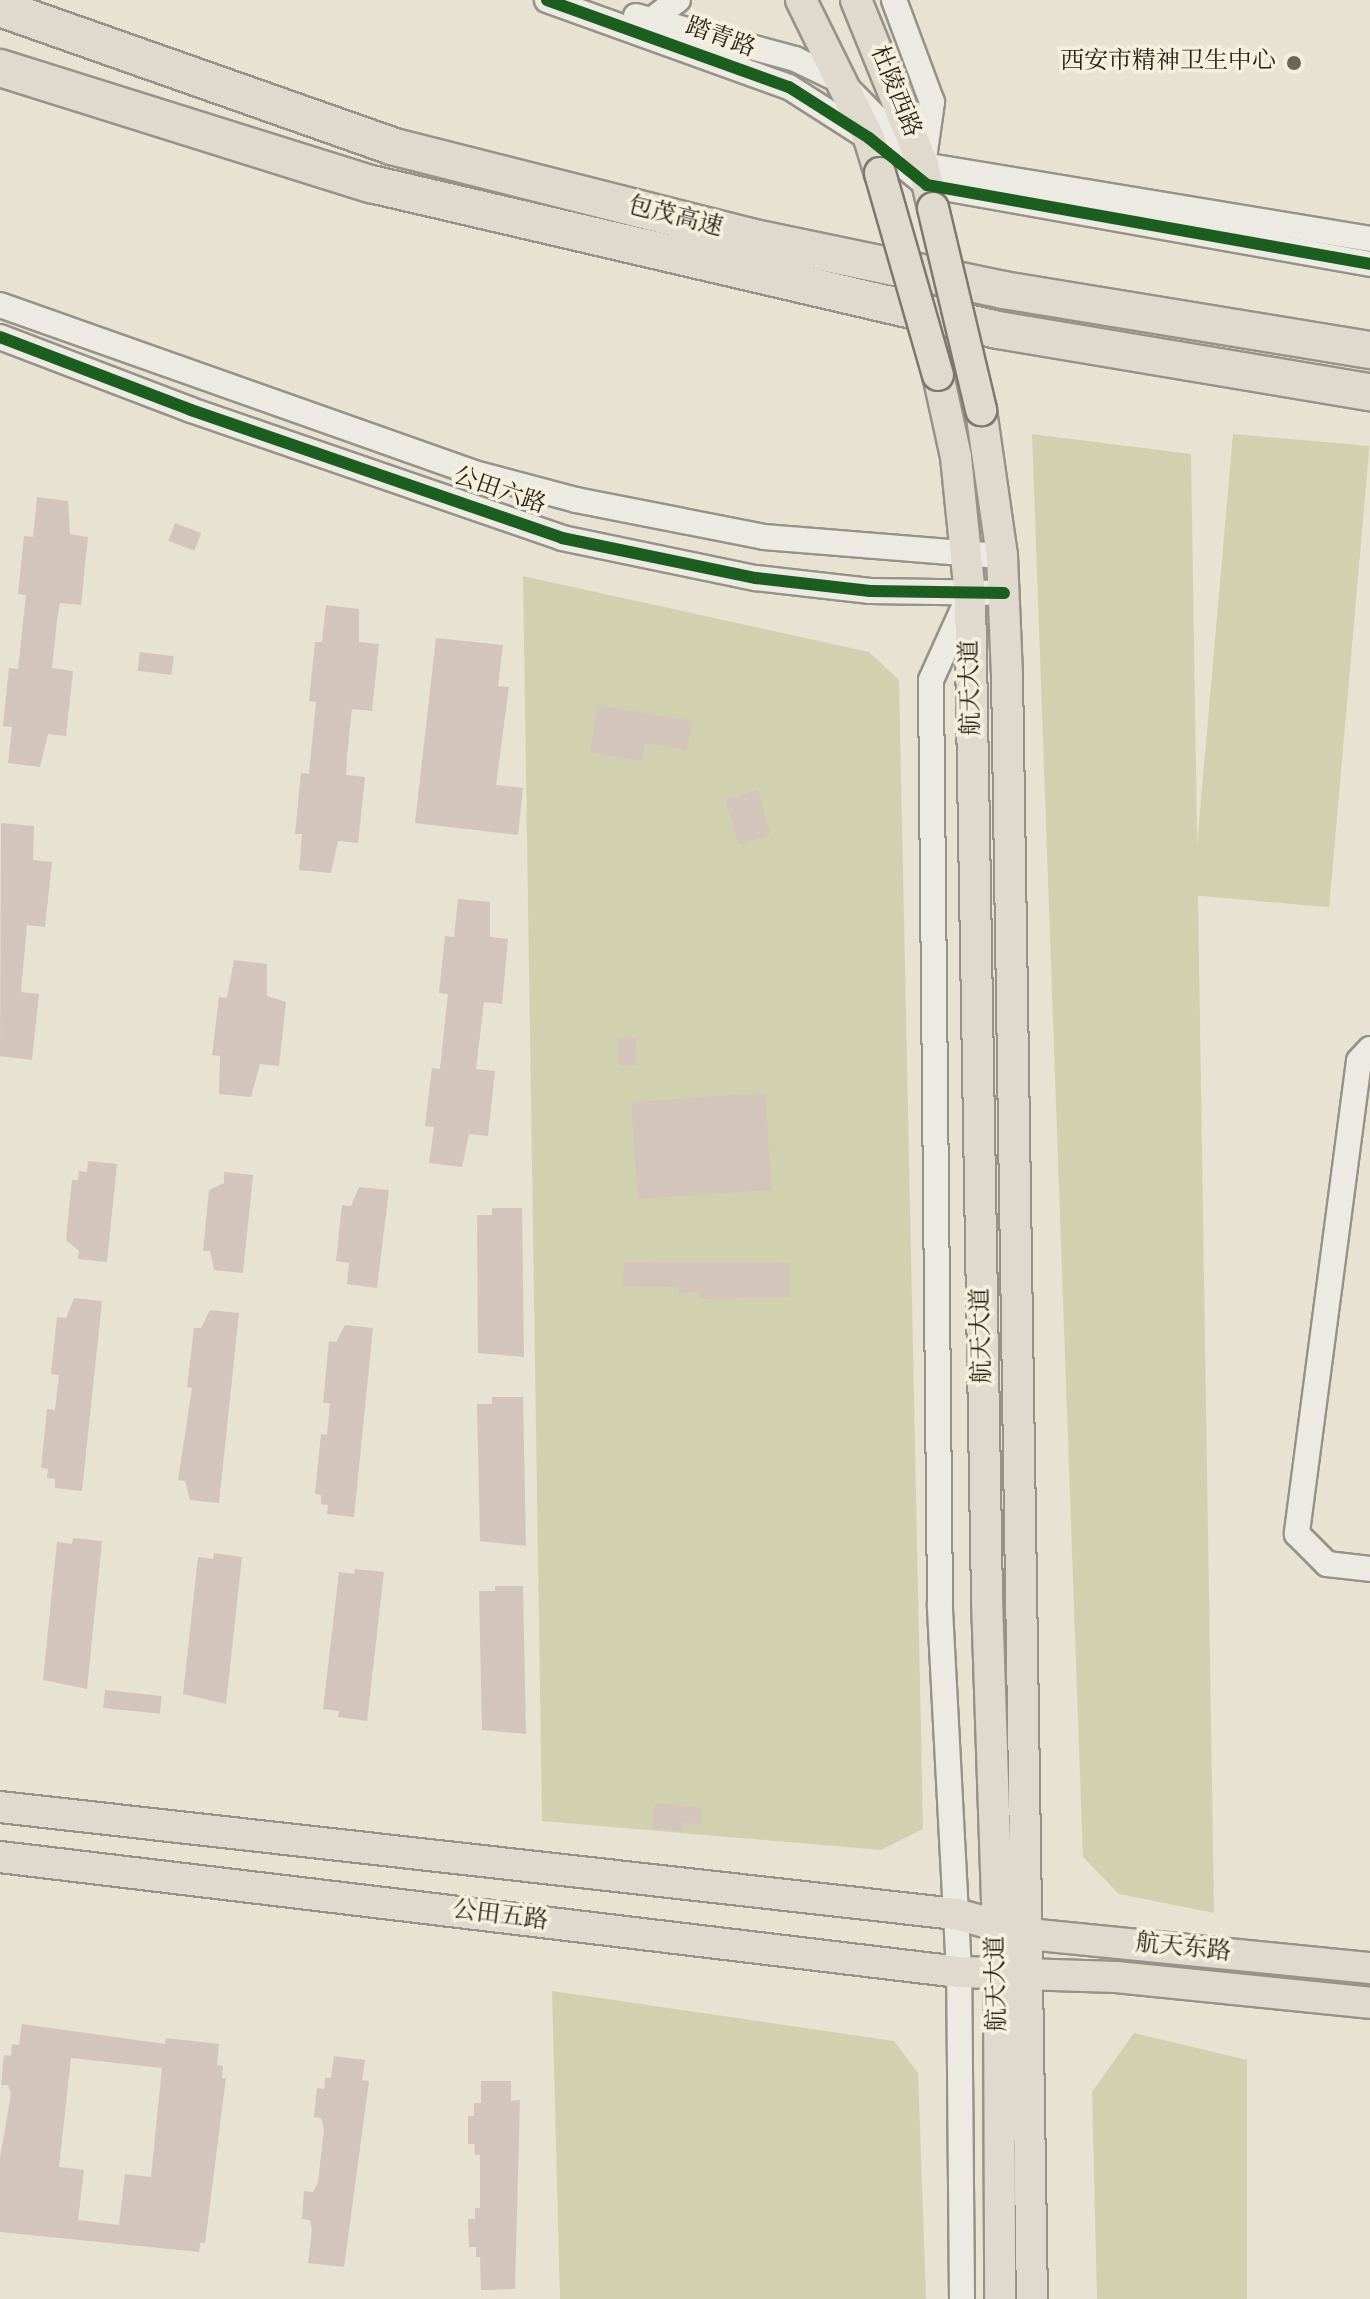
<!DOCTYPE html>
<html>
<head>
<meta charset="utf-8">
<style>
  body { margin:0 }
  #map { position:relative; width:1370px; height:2299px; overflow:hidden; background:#e7e2d2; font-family:"Sorts Mill Goudy","Noto Serif SC",serif }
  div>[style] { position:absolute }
  .green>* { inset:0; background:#d1d1af; transform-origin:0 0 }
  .building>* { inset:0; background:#d3c5bb; transform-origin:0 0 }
  .roads { filter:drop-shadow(2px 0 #969288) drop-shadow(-2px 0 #969288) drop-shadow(0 2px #969288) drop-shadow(0 -2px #969288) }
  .minor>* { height:24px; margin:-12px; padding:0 12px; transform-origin:12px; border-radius:12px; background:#eceae2 }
  .major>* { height:30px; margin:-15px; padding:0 15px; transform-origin:15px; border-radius:15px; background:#dfdacd }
  .highway>* { height:36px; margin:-18px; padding:0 18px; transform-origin:18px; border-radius:18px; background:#dfdacd }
  .bridges { filter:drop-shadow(2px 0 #7c7870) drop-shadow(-2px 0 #7c7870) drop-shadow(0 2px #7c7870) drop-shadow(0 -2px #7c7870) }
  .major-bridge>* { height:30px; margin:-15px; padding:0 15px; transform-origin:15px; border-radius:15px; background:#dfdacd }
  .cycleway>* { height:12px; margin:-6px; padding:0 6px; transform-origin:6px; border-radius:6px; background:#1b5e20 }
  .dots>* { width:22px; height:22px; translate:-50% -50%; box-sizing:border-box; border:4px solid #f5efdd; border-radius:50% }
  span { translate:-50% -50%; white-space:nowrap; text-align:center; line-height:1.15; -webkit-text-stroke:7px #f5efdd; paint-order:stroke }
  .street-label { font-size:24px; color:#2a2119 }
  .poi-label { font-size:24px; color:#2a2119 }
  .right { translate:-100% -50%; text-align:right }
</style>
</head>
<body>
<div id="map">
  <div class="green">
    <div style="clip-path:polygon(1032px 434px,1191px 454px,1214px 1913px,1119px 1894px,1083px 1857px)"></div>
    <div style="left:1233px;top:434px;width:137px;height:463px;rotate:5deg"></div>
    <div style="clip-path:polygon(523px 576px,869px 652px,899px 680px,923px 1829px,881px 1850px,542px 1821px)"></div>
    <div style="clip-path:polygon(552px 1991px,894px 2041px,918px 2073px,926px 2299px,560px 2299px)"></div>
    <div style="clip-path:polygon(1134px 2033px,1247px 2060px,1247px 2299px,1097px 2299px,1092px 2092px)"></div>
  </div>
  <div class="building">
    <div style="clip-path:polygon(37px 497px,68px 501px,70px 534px,88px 537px,81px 605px,60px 603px,57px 621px,52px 668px,73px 671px,66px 736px,48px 734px,40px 767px,8px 763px,12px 727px,3px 726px,9px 668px,18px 669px,26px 595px,18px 594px,24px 536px,33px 537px)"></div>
    <div style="left:175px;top:523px;width:28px;height:19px;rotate:21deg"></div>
    <div style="clip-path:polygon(326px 605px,359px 609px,359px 642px,379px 644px,372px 711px,352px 709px,347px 756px,346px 775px,365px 777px,358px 843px,338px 841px,331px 873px,299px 870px,302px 834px,295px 834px,301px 773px,309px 774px,316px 702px,309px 701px,315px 642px,322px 642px)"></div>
    <div style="clip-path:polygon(436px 638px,503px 645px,498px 686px,509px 687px,496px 785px,523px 788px,518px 835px,415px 823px)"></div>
    <div style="left:140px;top:652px;width:34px;height:19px;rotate:7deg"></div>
    <div style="clip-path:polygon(597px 705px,692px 721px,687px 750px,645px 743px,642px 761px,590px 752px)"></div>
    <div style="left:758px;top:790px;width:47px;height:34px;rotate:74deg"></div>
    <div style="clip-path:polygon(1px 823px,34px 826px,33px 860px,52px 862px,45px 927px,27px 925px,21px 992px,39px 994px,32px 1060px,0 1056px)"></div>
    <div style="clip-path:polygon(458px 899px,490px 902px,490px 937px,508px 939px,502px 1004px,484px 1002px,476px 1069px,495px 1071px,488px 1136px,469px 1134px,462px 1167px,429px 1163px,434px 1127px,425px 1126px,432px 1068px,440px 1069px,444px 1031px,448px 994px,439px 993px,445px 936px,454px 937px)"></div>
    <div style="clip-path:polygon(234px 960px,267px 964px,267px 996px,286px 1002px,279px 1066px,260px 1064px,251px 1097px,219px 1094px,220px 1056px,212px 1055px,219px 997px,227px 998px)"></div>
    <div style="left:636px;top:1037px;width:28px;height:18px;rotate:88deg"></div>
    <div style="left:765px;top:1093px;width:97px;height:134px;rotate:86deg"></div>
    <div style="clip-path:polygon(88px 1161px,117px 1164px,107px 1262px,78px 1259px,79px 1251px,66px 1240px,72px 1180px,78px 1180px,79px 1171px,87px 1172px)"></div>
    <div style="clip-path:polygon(224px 1172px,253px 1175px,243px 1273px,214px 1270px,210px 1251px,203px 1251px,209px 1190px,224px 1183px)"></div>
    <div style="clip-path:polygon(359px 1187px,389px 1190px,377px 1288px,347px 1284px,349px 1263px,336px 1261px,342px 1205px,351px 1206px)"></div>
    <div style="clip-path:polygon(492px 1208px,522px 1208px,524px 1357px,478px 1353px,477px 1215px,492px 1215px)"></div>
    <div style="clip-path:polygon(624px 1262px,789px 1263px,789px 1297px,699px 1299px,699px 1292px,679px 1293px,679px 1287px,623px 1286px)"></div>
    <div style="clip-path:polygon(74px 1298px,102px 1301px,82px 1491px,55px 1488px,55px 1479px,47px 1478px,48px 1469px,41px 1468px,47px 1409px,55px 1410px,59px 1375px,51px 1374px,57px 1317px,66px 1318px)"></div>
    <div style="clip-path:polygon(210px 1310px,239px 1313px,219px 1503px,190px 1500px,185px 1481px,178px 1480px,192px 1388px,187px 1387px,194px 1328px,201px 1328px)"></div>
    <div style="clip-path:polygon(345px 1325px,373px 1328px,354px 1517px,327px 1514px,328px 1505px,321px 1504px,321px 1495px,315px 1494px,321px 1434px,327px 1435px,330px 1403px,323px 1403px,329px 1341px,336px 1342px)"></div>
    <div style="clip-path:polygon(492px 1397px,523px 1397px,526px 1546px,480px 1541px,477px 1404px,492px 1404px)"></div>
    <div style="clip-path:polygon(73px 1538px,102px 1541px,87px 1689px,43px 1680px,57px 1542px,72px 1544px)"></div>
    <div style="clip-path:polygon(214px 1553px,242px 1557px,226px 1704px,183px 1694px,198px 1557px,213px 1559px)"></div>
    <div style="clip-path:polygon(355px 1569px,384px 1572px,367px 1721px,338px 1717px,339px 1711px,323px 1709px,339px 1572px,354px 1574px)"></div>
    <div style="clip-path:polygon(495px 1586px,523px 1586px,526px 1734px,482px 1730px,479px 1591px,495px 1591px)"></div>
    <div style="left:105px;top:1690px;width:57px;height:18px;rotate:6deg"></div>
    <div style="clip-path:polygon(655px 1803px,702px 1808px,701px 1824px,683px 1823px,682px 1831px,652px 1828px)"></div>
    <div style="clip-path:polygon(evenodd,22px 2024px,165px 2044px,166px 2038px,219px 2044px,217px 2065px,223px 2066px,222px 2078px,226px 2078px,205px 2243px,200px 2243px,199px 2252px,0 2232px,0 2158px,11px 2094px,8px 2085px,1px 2085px,4px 2055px,11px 2056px,12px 2044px,19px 2045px,22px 2024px,71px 2058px,162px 2068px,151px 2177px,125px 2174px,119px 2225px,78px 2220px,84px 2170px,59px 2167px,71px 2058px)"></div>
    <div style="clip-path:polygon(334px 2056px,365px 2060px,362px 2080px,369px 2081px,344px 2267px,308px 2263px,312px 2230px,310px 2220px,302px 2219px,304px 2191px,313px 2192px,318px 2182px,324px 2129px,321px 2118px,314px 2117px,317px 2088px,324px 2089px,325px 2078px,331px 2078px)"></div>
    <div style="clip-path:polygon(481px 2081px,511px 2081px,511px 2101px,520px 2100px,515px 2289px,481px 2290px,480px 2257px,476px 2257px,476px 2247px,469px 2247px,468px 2219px,475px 2219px,475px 2208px,480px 2208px,480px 2155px,475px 2155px,474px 2144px,468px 2144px,468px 2116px,474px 2116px,474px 2103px,481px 2103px)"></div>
  </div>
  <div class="roads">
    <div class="minor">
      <div style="left:547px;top:0;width:257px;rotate:19.8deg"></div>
      <div style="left:789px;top:87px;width:95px;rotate:32.5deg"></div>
      <div style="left:869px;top:138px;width:75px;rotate:39deg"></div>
      <div style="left:927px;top:185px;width:450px;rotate:10.1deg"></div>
      <div style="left:894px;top:0;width:109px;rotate:69.6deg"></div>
      <div style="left:932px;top:102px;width:64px;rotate:98.1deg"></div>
      <div style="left:636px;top:16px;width:165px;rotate:15.1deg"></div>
      <div style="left:795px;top:59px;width:49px;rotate:25.5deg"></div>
      <div style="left:839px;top:80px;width:120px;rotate:45.3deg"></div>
      <div style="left:923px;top:165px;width:453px;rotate:9.4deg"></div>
      <div style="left:650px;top:21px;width:35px;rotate:-37deg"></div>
      <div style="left:0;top:305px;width:500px;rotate:19.5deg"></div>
      <div style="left:471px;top:472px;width:109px;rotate:14.9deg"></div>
      <div style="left:576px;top:500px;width:192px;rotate:11.1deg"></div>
      <div style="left:764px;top:537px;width:239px;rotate:4.6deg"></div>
      <div style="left:0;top:337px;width:204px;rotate:20.9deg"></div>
      <div style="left:191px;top:410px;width:392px;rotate:19deg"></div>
      <div style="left:562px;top:538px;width:198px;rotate:11.7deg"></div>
      <div style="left:756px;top:578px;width:115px;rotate:6.5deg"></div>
      <div style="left:870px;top:591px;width:134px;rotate:0.9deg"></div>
      <div style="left:1370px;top:1049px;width:16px;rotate:133deg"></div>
      <div style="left:1359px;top:1061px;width:477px;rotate:97.5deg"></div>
      <div style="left:1297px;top:1534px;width:42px;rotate:45deg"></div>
      <div style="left:1327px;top:1564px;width:43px;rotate:6.6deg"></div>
      <div style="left:962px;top:2299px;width:327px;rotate:-90.5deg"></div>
      <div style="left:959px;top:1972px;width:368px;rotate:-93deg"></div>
      <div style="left:940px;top:1604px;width:924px;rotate:-90.56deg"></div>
      <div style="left:931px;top:680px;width:92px;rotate:-65.7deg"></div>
    </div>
    <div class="major">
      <div style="left:801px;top:0;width:154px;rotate:63.8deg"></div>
      <div style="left:869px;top:138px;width:37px;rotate:73deg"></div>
      <div style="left:856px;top:0;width:178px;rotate:67.9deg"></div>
      <div style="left:923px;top:165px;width:44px;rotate:76.9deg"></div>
      <div style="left:938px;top:375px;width:84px;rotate:77.6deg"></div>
      <div style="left:956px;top:457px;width:138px;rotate:84.2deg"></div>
      <div style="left:970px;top:594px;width:1006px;rotate:89.03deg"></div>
      <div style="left:987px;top:1600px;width:370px;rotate:88.1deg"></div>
      <div style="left:999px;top:1970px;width:329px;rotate:89.8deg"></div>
      <div style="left:981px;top:410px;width:148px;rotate:81.8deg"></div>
      <div style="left:1002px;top:556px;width:118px;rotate:87.6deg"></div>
      <div style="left:1007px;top:674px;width:1625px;rotate:89.12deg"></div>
      <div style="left:0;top:1807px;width:962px;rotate:6.39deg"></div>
      <div style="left:956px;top:1914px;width:75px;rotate:15.5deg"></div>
      <div style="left:1028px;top:1934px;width:344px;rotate:5.7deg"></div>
      <div style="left:0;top:1857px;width:966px;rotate:6.84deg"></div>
      <div style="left:959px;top:1972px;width:157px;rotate:1.8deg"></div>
      <div style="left:1116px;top:1977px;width:255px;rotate:5.8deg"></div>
    </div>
    <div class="highway">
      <div style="left:0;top:8px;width:415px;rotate:19.4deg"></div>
      <div style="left:391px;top:146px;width:370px;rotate:14.2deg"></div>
      <div style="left:750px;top:237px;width:258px;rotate:11.8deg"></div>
      <div style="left:1003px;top:290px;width:372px;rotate:9.3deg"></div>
      <div style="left:0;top:68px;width:389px;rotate:17.4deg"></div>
      <div style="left:371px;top:184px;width:644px;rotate:13.11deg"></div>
      <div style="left:998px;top:330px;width:377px;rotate:9.5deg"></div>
    </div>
  </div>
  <div class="bridges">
    <div class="major-bridge">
      <div style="left:880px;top:173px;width:210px;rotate:74deg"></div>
      <div style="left:933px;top:208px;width:208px;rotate:76.6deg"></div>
    </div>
  </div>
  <div class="cycleway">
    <div style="left:547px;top:0;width:257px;rotate:19.8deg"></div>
    <div style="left:789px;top:87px;width:95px;rotate:32.5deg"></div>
    <div style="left:869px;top:138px;width:75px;rotate:39deg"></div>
    <div style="left:927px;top:185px;width:450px;rotate:10.1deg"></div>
    <div style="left:0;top:337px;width:204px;rotate:20.9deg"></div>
    <div style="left:191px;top:410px;width:392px;rotate:19deg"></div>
    <div style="left:562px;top:538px;width:198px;rotate:11.7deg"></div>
    <div style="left:756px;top:578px;width:115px;rotate:6.5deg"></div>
    <div style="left:870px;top:591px;width:134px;rotate:0.9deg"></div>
  </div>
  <div class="dots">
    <div style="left:1294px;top:63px;background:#6c655a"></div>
  </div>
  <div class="street-label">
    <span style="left:720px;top:39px;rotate:20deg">踏青路</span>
    <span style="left:894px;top:92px;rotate:68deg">杜陵西路</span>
    <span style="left:675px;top:218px;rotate:14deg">包茂高速</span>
    <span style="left:499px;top:492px;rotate:19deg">公田六路</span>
    <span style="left:972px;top:688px;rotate:-91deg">航天大道</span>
    <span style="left:983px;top:1336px;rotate:-91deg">航天大道</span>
    <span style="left:500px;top:1917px;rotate:7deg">公田五路</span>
    <span style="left:1183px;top:1949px;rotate:6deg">航天东路</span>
    <span style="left:998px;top:1984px;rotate:-91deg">航天大道</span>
  </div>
  <div class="poi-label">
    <span class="right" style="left:1276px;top:63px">西安市精神卫生中心</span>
  </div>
</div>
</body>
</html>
